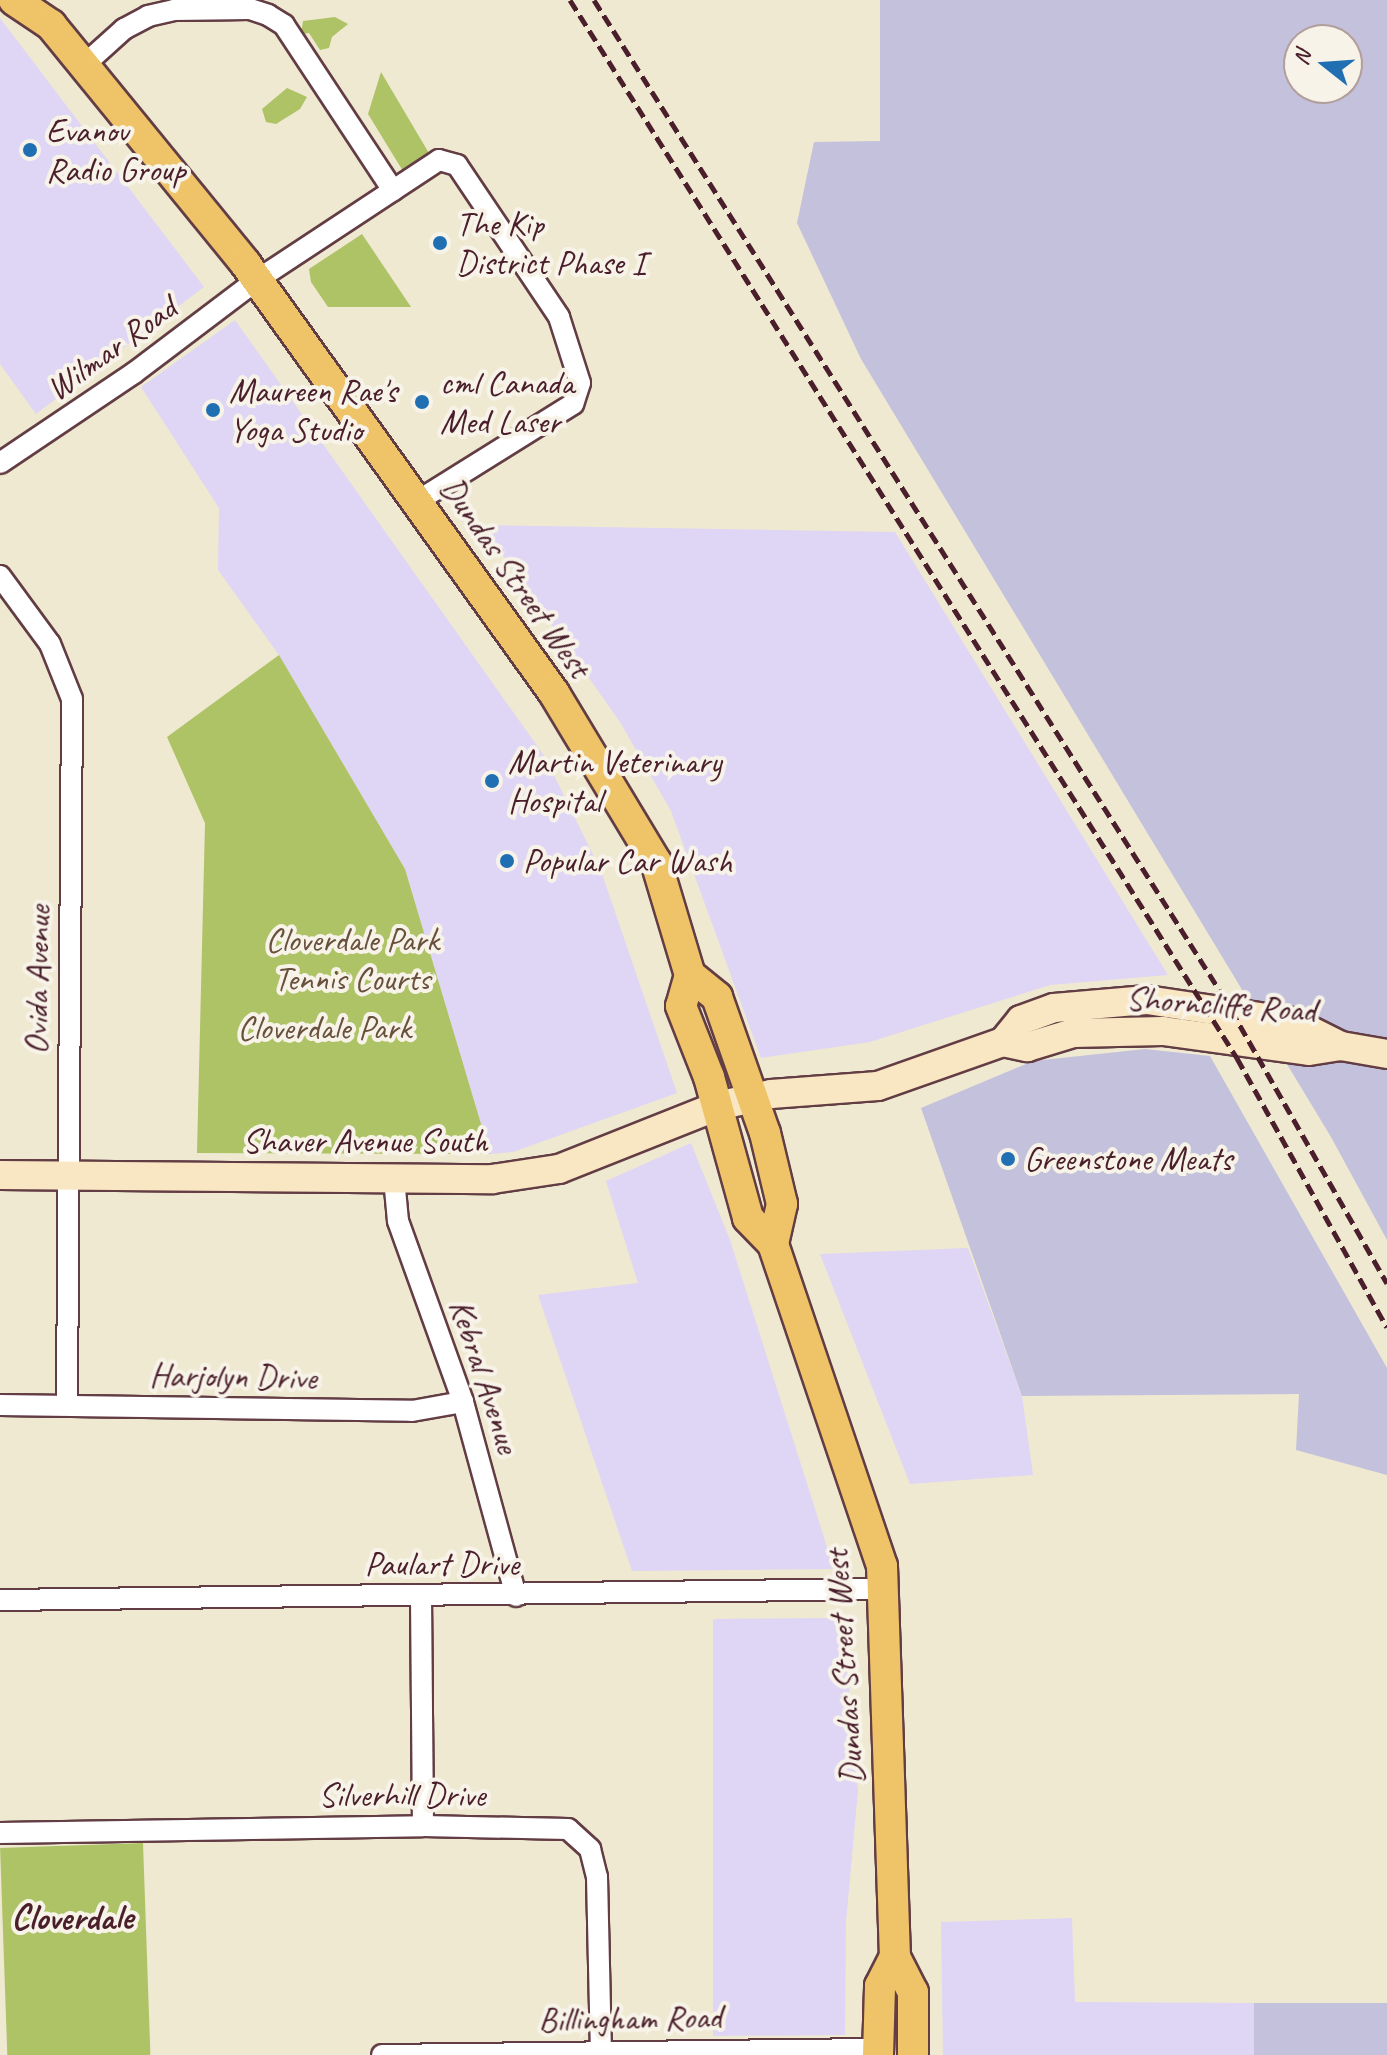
<!DOCTYPE html>
<html>
<head>
<meta charset="utf-8">
<style>
  body { margin:0 }
  #map { position:relative; width:1387px; height:2055px; overflow:hidden; background:#efe9d2; font-family:Caveat,sans-serif }
  div>[style] { position:absolute }
  .built>* { inset:0; background:#dfd5f5 }
  .industrial>* { inset:0; background:#c3c1db; transform-origin:0 0 }
  .green>* { inset:0; background:#aec266; transform-origin:0 0 }
  .roads { filter:drop-shadow(2px 0 #633d44) drop-shadow(-2px 0 #633d44) drop-shadow(0 2px #633d44) drop-shadow(0 -2px #633d44) }
  .street>* { height:20px; margin:-10px; padding:0 10px; transform-origin:10px; border-radius:10px; background:#fff }
  .secondary>* { height:28px; margin:-14px; padding:0 14px; transform-origin:14px; border-radius:14px; background:#f9e7c3 }
  .primary>* { height:30px; margin:-15px; padding:0 15px; transform-origin:15px; border-radius:15px; background:#efc469 }
  .rail>* { height:5px; margin-top:-2.5px; transform-origin:0; background:repeating-linear-gradient(90deg,#4a1f2b 0 12px,transparent 0 18px) }
  .dots>* { width:22px; height:22px; translate:-50% -50%; box-sizing:border-box; border:4px solid #f7f3e8; border-radius:50% }
  span { translate:-50% -50%; white-space:nowrap; text-align:center; line-height:1.15; -webkit-text-stroke:8px #f7f3e8; paint-order:stroke }
  .poi-label { font-size:34px; color:#4a1f2b }
  .left { translate:0 -50%; text-align:left }
  .street-label { font-size:34px; color:#4a1f2b }
  .park-label { font-size:34px; color:#68503d }
  .neighbourhood-label { font-size:36px; color:#4a1f2b; font-weight:700 }
  .north { position:absolute; left:1283px; top:24px; width:80px; height:80px; box-sizing:border-box; background:#f7f3e8; border:2px solid #b29e9c; border-radius:50%; rotate:287deg; font-size:22px; font-weight:700; line-height:32px; text-align:center; color:#4a1f2b }
  .north::after { content:''; display:block; margin:auto; width:28px; height:36px; background:#1f6fb2; clip-path:polygon(50% 0,100% 100%,50% 72%,0 100%) }
</style>
</head>
<body>
<div id="map">
  <div class="built">
    <div style="clip-path:polygon(0 18px,204px 287px,36px 414px,0 364px)"></div>
    <div style="clip-path:polygon(235px 320px,545px 757px,601px 871px,677px 1093px,513px 1152px,490px 1154px,405px 869px,279px 655px,218px 570px,219px 508px,141px 387px)"></div>
    <div style="clip-path:polygon(481px 525px,895px 532px,1168px 975px,1050px 985px,870px 1042px,761px 1058px,671px 811px,620px 722px)"></div>
    <div style="clip-path:polygon(691px 1143px,730px 1240px,834px 1569px,632px 1571px,538px 1295px,638px 1283px,606px 1181px)"></div>
    <div style="clip-path:polygon(968px 1248px,1022px 1396px,1033px 1475px,910px 1484px,820px 1254px)"></div>
    <div style="clip-path:polygon(843px 1618px,858px 1790px,846px 1922px,845px 2035px,713px 2036px,713px 1619px)"></div>
    <div style="clip-path:polygon(1072px 1918px,1075px 2002px,1254px 2003px,1254px 2055px,943px 2055px,941px 1922px)"></div>
  </div>
  <div class="industrial">
    <div style="clip-path:polygon(evenodd,880px 0,1387px 0,1387px 1240px,1331px 1137px,861px 359px,797px 223px,814px 142px,880px 141px,880px 0,1299px 40px,1347px 40px,1347px 88px,1299px 88px,1299px 40px)"></div>
    <div style="clip-path:polygon(1145px 1049px,1210px 1056px,1387px 1368px,1387px 1475px,1296px 1450px,1299px 1394px,1022px 1396px,921px 1108px,1033px 1061px)"></div>
    <div style="left:1254px;top:2003px;width:133px;height:52px"></div>
  </div>
  <div class="green">
    <div style="clip-path:polygon(335px 17px,348px 24px,332px 37px,329px 48px,320px 50px,309px 33px,301px 34px,303px 21px)"></div>
    <div style="clip-path:polygon(381px 72px,433px 160px,406px 176px,368px 114px)"></div>
    <div style="clip-path:polygon(287px 88px,307px 97px,300px 109px,276px 124px,266px 122px,262px 109px)"></div>
    <div style="clip-path:polygon(362px 234px,411px 307px,328px 307px,311px 282px,309px 269px)"></div>
    <div style="clip-path:polygon(279px 655px,405px 869px,490px 1154px,197px 1153px,205px 823px,167px 737px)"></div>
    <div style="left:143px;top:1843px;width:212px;height:143px;rotate:88deg"></div>
  </div>
  <div class="roads">
    <div class="street">
      <div style="left:84px;top:65px;width:54px;rotate:-42deg"></div>
      <div style="left:124px;top:29px;width:27px;rotate:-28deg"></div>
      <div style="left:148px;top:16px;width:27px;rotate:-13deg"></div>
      <div style="left:174px;top:10px;width:76px;rotate:-0.8deg"></div>
      <div style="left:250px;top:9px;width:19px;rotate:18deg"></div>
      <div style="left:268px;top:15px;width:19px;rotate:32deg"></div>
      <div style="left:284px;top:25px;width:198px;rotate:56.6deg"></div>
      <div style="left:0;top:463px;width:161px;rotate:-33.9deg"></div>
      <div style="left:134px;top:373px;width:154px;rotate:-37.1deg"></div>
      <div style="left:257px;top:280px;width:218px;rotate:-33.4deg"></div>
      <div style="left:439px;top:160px;width:19px;rotate:16deg"></div>
      <div style="left:457px;top:165px;width:183px;rotate:56.1deg"></div>
      <div style="left:559px;top:317px;width:69px;rotate:72.3deg"></div>
      <div style="left:580px;top:383px;width:22px;rotate:108deg"></div>
      <div style="left:573px;top:404px;width:185px;rotate:148deg"></div>
      <div style="left:0;top:576px;width:84px;rotate:53.7deg"></div>
      <div style="left:50px;top:644px;width:59px;rotate:68.2deg"></div>
      <div style="left:72px;top:699px;width:706px;rotate:90.41deg"></div>
      <div style="left:394px;top:1178px;width:43px;rotate:84.7deg"></div>
      <div style="left:398px;top:1221px;width:192px;rotate:70.2deg"></div>
      <div style="left:463px;top:1402px;width:201px;rotate:74.7deg"></div>
      <div style="left:0;top:1405px;width:412px;rotate:0.8deg"></div>
      <div style="left:412px;top:1411px;width:52px;rotate:-10deg"></div>
      <div style="left:421px;top:1596px;width:230px;rotate:89.5deg"></div>
      <div style="left:0;top:1600px;width:884px;rotate:-0.71deg"></div>
      <div style="left:0;top:1833px;width:423px;rotate:-0.9deg"></div>
      <div style="left:423px;top:1826px;width:145px;rotate:1.2deg"></div>
      <div style="left:568px;top:1829px;width:30px;rotate:42deg"></div>
      <div style="left:590px;top:1849px;width:29px;rotate:76deg"></div>
      <div style="left:597px;top:1877px;width:178px;rotate:88.7deg"></div>
      <div style="left:382px;top:2055px;width:496px;rotate:-0.7deg"></div>
    </div>
    <div class="secondary">
      <div style="left:1003px;top:1042px;width:28px;rotate:-51deg"></div>
      <div style="left:1021px;top:1020px;width:35px;rotate:-20deg"></div>
      <div style="left:1054px;top:1008px;width:93px;rotate:-4.9deg"></div>
      <div style="left:1147px;top:1000px;width:148px;rotate:8.6deg"></div>
      <div style="left:1293px;top:1022px;width:54px;rotate:26.6deg"></div>
      <div style="left:1341px;top:1046px;width:47px;rotate:9.9deg"></div>
      <div style="left:0;top:1175px;width:492px;rotate:0.5deg"></div>
      <div style="left:492px;top:1179px;width:68px;rotate:-8.5deg"></div>
      <div style="left:559px;top:1169px;width:170px;rotate:-21.7deg"></div>
      <div style="left:717px;top:1106px;width:55px;rotate:-12.5deg"></div>
      <div style="left:771px;top:1094px;width:107px;rotate:-4.3deg"></div>
      <div style="left:878px;top:1086px;width:133px;rotate:-19.4deg"></div>
      <div style="left:1003px;top:1042px;width:25px;rotate:12deg"></div>
      <div style="left:1027px;top:1047px;width:48px;rotate:-16.9deg"></div>
      <div style="left:1073px;top:1033px;width:90px;rotate:-1.3deg"></div>
      <div style="left:1163px;top:1031px;width:147px;rotate:7.8deg"></div>
      <div style="left:1309px;top:1051px;width:32px;rotate:-9deg"></div>
    </div>
    <div class="primary">
      <div style="left:14px;top:0;width:45px;rotate:34deg"></div>
      <div style="left:51px;top:25px;width:307px;rotate:50.8deg"></div>
      <div style="left:245px;top:263px;width:530px;rotate:54.3deg"></div>
      <div style="left:554px;top:693px;width:197px;rotate:58.9deg"></div>
      <div style="left:656px;top:862px;width:118px;rotate:73.3deg"></div>
      <div style="left:690px;top:975px;width:32px;rotate:106deg"></div>
      <div style="left:681px;top:1006px;width:76px;rotate:68.5deg"></div>
      <div style="left:709px;top:1077px;width:146px;rotate:74.5deg"></div>
      <div style="left:748px;top:1218px;width:36px;rotate:46deg"></div>
      <div style="left:773px;top:1244px;width:340px;rotate:71.3deg"></div>
      <div style="left:882px;top:1566px;width:391px;rotate:88.1deg"></div>
      <div style="left:895px;top:1957px;width:39px;rotate:63deg"></div>
      <div style="left:913px;top:1992px;width:63px;rotate:90deg"></div>
      <div style="left:690px;top:975px;width:35px;rotate:39deg"></div>
      <div style="left:717px;top:997px;width:144px;rotate:70.6deg"></div>
      <div style="left:765px;top:1133px;width:73px;rotate:76.5deg"></div>
      <div style="left:782px;top:1204px;width:41px;rotate:102.7deg"></div>
      <div style="left:878px;top:2055px;width:69px;rotate:-88.3deg"></div>
      <div style="left:880px;top:1986px;width:33px;rotate:-63deg"></div>
    </div>
  </div>
  <div class="rail">
    <div style="left:570px;top:0;width:1251px;rotate:57.77deg"></div>
    <div style="left:1237px;top:1058px;width:308px;rotate:60.9deg"></div>
    <div style="left:594px;top:0;width:1176px;rotate:57.72deg"></div>
    <div style="left:1222px;top:994px;width:333px;rotate:60.3deg"></div>
  </div>
  <div class="dots">
    <div style="left:30px;top:150px;background:#1f6fb2"></div>
    <div style="left:440px;top:243px;background:#1f6fb2"></div>
    <div style="left:422px;top:402px;background:#1f6fb2"></div>
    <div style="left:213px;top:410px;background:#1f6fb2"></div>
    <div style="left:492px;top:781px;background:#1f6fb2"></div>
    <div style="left:507px;top:861px;background:#1f6fb2"></div>
    <div style="left:1008px;top:1159px;background:#1f6fb2"></div>
  </div>
  <div class="poi-label">
    <span class="left" style="left:46px;top:150px">Evanov<br>Radio Group</span>
    <span class="left" style="left:456px;top:243px">The Kip<br>District Phase I</span>
    <span class="left" style="left:440px;top:402px">cml Canada<br>Med Laser</span>
    <span class="left" style="left:229px;top:410px">Maureen Rae's<br>Yoga Studio</span>
    <span class="left" style="left:508px;top:781px">Martin Veterinary<br>Hospital</span>
    <span class="left" style="left:523px;top:861px">Popular Car Wash</span>
    <span class="left" style="left:1024px;top:1159px">Greenstone Meats</span>
  </div>
  <div class="street-label">
    <span style="left:111px;top:348px;rotate:-36deg">Wilmar Road</span>
    <span style="left:516px;top:577px;rotate:55deg">Dundas Street West</span>
    <span style="left:37px;top:980px;rotate:-89deg">Ovida Avenue</span>
    <span style="left:1221px;top:1004px;rotate:4deg">Shorncliffe Road</span>
    <span style="left:365px;top:1141px">Shaver Avenue South</span>
    <span style="left:233px;top:1376px;rotate:1deg">Harjolyn Drive</span>
    <span style="left:485px;top:1376px;rotate:72deg">Kebral Avenue</span>
    <span style="left:442px;top:1564px">Paulart Drive</span>
    <span style="left:844px;top:1667px;rotate:-94deg">Dundas Street West</span>
    <span style="left:402px;top:1795px">Silverhill Drive</span>
    <span style="left:630px;top:2018px;rotate:-1deg">Billingham Road</span>
  </div>
  <div class="park-label">
    <span style="left:352px;top:959px">Cloverdale Park<br>Tennis Courts</span>
    <span style="left:324px;top:1028px">Cloverdale Park</span>
  </div>
  <div class="neighbourhood-label">
    <span style="left:72px;top:1918px">Cloverdale</span>
  </div>
  <div class="north">N</div>
</div>
</body>
</html>
